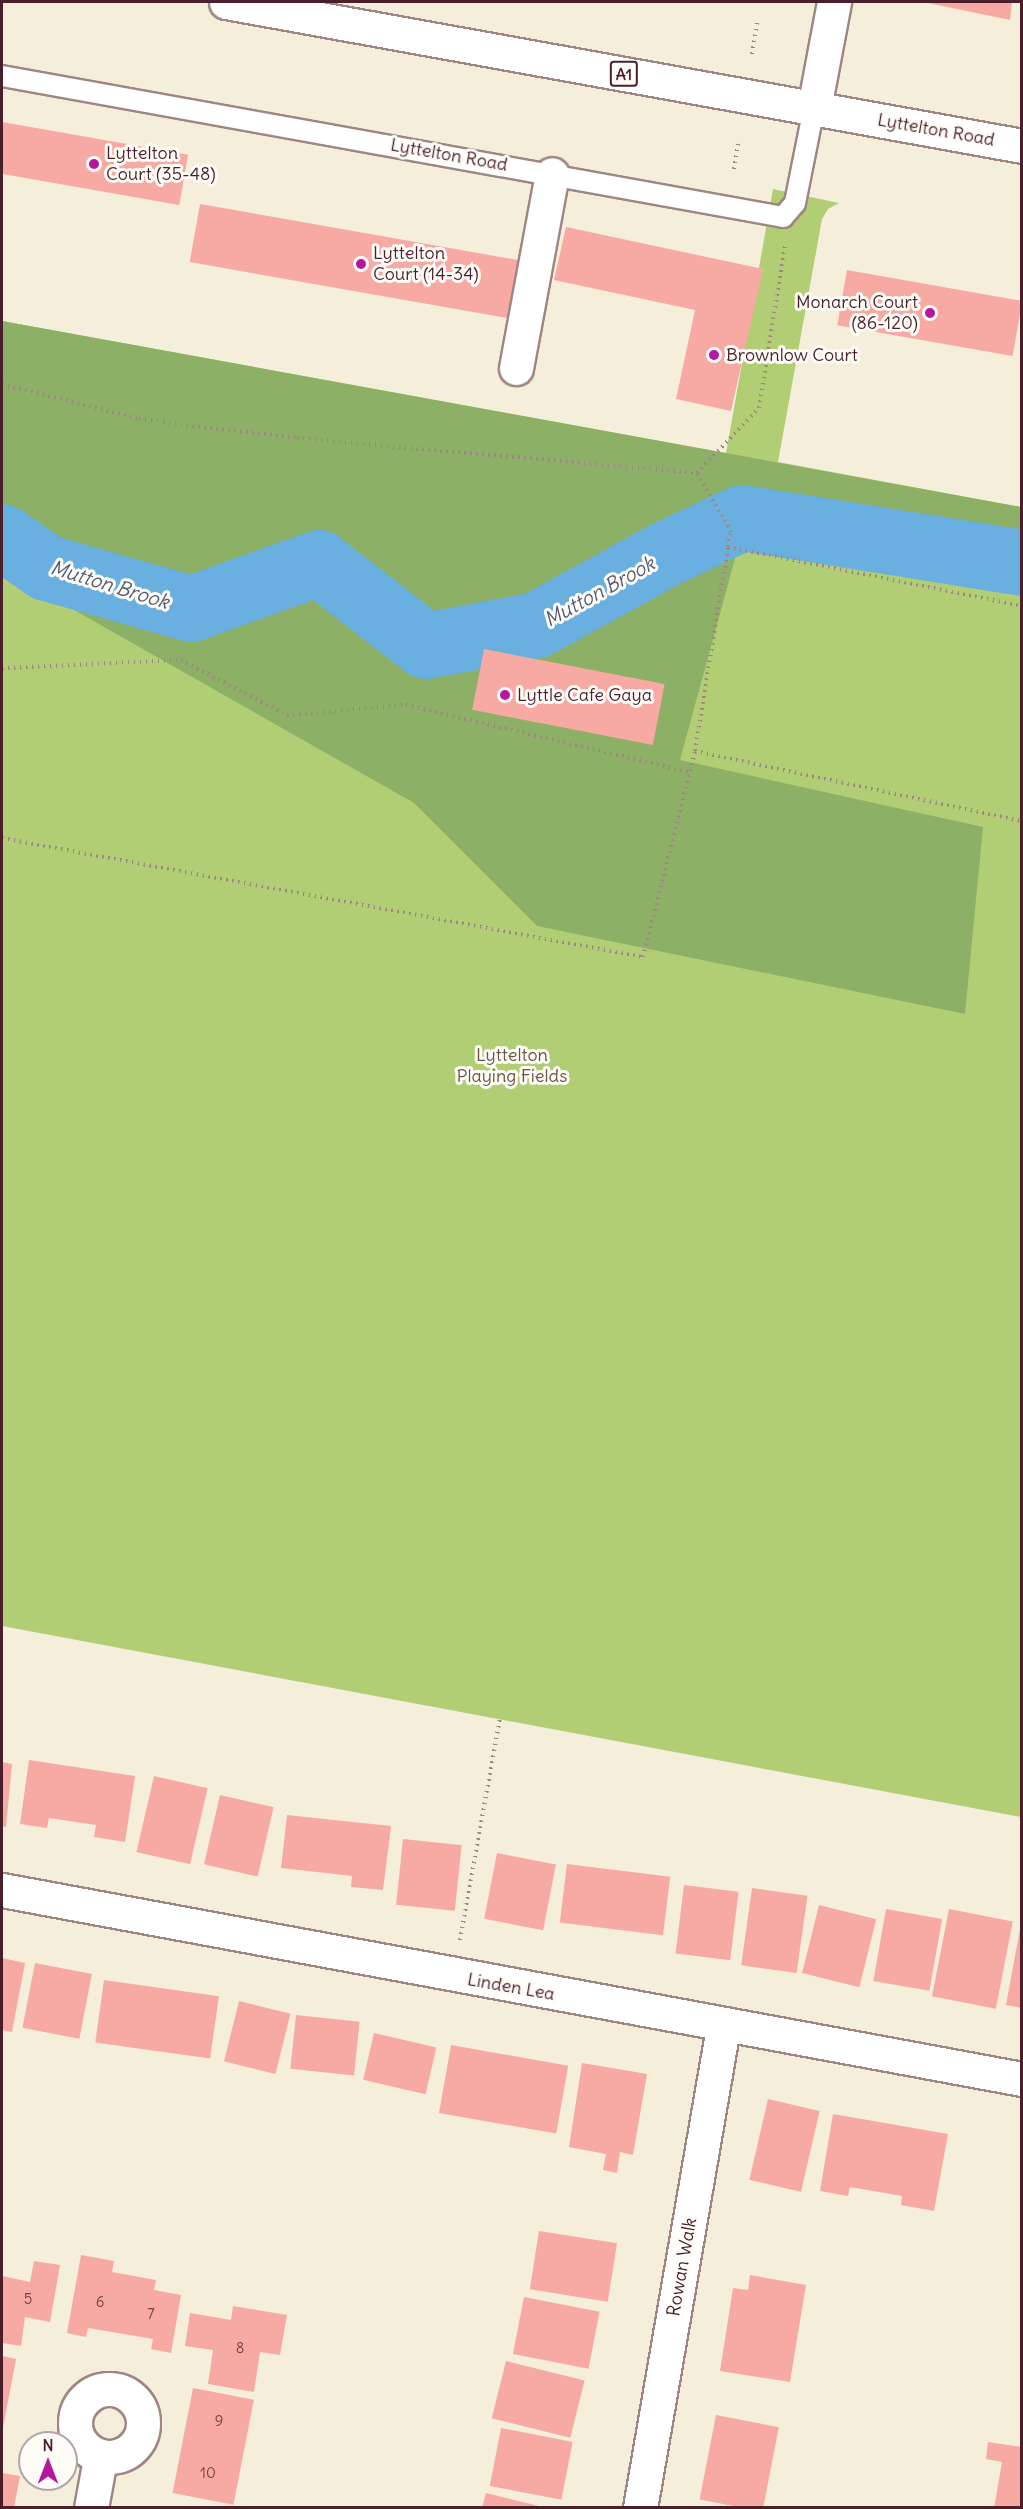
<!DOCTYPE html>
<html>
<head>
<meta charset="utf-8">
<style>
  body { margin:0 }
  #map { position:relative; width:1023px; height:2509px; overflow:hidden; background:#f5eedb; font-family:Delius,sans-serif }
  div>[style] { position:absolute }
  .green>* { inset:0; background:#b1ce75 }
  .forest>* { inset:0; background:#8cb166 }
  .river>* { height:66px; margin:-33px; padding:0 33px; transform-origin:33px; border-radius:33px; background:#69afdf }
  .building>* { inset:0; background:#f6aaa3; transform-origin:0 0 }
  .path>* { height:4px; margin-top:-2px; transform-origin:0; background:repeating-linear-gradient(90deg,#a08683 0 1.5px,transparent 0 6px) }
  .roads { filter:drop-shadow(2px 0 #a08683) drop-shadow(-2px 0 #a08683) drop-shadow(0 2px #a08683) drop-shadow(0 -2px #a08683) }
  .service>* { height:20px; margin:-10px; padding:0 10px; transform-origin:10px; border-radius:10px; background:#fff }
  .minor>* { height:33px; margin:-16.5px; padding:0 16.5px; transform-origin:16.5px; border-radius:16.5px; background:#fff }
  .minor>.ring { margin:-16.5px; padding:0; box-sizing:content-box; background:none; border:33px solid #fff; border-radius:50% }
  .trunk>* { height:33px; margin:-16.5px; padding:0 16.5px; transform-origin:16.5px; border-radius:16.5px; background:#fff }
  .dots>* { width:16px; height:16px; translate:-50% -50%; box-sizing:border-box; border:3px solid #fdfcf7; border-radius:50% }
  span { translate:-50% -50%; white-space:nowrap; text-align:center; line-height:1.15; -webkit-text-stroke:6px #fdfcf7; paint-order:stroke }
  .number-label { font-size:15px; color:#754249 }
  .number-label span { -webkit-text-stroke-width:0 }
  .shield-label span { padding:2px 4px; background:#fdfcf7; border:2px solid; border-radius:4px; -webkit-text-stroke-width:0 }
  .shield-label { font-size:16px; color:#4a1f2b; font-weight:700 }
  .street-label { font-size:18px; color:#4a1f2b }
  .poi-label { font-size:18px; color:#4a1f2b }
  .left { translate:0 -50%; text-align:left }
  .right { translate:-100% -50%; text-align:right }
  .park-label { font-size:18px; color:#695441 }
  .water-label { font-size:20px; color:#565973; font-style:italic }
  .frame { position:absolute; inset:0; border:3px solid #4a1f2b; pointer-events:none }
  .north { position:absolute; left:18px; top:2431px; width:60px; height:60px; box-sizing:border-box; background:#fdfcf7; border:2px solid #b5a4a5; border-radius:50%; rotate:0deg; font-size:16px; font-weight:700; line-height:24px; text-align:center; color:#4a1f2b }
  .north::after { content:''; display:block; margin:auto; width:21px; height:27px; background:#b5179e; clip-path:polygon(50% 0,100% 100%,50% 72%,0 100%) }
</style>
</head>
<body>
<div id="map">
  <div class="green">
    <div style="clip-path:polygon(773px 189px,839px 203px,828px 209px,822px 219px,778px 462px,1021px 507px,1021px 1817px,2px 1626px,2px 321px,726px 453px)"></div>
  </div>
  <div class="forest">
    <div style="clip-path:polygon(2px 321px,1021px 507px,1021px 582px,742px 533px,680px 760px,983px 827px,965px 1014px,537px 926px,414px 803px,2px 569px)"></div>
  </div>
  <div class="river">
    <div style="left:2px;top:537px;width:55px;rotate:34.6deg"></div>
    <div style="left:47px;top:568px;width:150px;rotate:15.9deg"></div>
    <div style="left:191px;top:609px;width:136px;rotate:-19.8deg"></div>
    <div style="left:319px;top:563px;width:135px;rotate:37.8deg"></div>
    <div style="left:426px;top:646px;width:113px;rotate:-10.7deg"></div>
    <div style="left:537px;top:625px;width:145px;rotate:-28.9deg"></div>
    <div style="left:664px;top:555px;width:86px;rotate:-25.4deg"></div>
    <div style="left:742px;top:518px;width:284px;rotate:9.1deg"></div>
  </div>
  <div class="building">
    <div style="clip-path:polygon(923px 2px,1012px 2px,1010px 20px)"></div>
    <div style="left:2px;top:122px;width:189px;height:51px;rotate:10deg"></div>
    <div style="left:200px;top:204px;width:339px;height:59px;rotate:10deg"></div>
    <div style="clip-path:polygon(566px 227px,763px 269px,731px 411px,676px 399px,695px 310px,554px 280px)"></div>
    <div style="left:847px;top:270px;width:178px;height:56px;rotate:10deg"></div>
    <div style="left:484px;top:649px;width:184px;height:62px;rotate:11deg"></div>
    <div style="clip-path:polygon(29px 1760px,135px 1776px,125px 1842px,94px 1837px,96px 1825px,49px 1818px,47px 1828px,20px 1824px)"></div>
    <div style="clip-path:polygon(2px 1762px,12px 1764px,6px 1827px,2px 1826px)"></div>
    <div style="left:154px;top:1776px;width:55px;height:78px;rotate:13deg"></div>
    <div style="left:220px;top:1795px;width:55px;height:71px;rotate:13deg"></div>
    <div style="clip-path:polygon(287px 1815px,391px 1826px,383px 1890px,351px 1887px,352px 1876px,281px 1868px)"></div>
    <div style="left:403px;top:1839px;width:59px;height:66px;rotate:6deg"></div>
    <div style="left:497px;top:1853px;width:60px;height:67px;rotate:11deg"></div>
    <div style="left:567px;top:1864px;width:104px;height:59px;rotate:7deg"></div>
    <div style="left:684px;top:1885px;width:55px;height:69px;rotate:7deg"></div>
    <div style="left:752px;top:1888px;width:56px;height:78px;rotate:8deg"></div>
    <div style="left:819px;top:1905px;width:59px;height:70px;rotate:14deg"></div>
    <div style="left:886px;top:1909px;width:57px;height:73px;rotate:10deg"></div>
    <div style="left:949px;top:1909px;width:65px;height:89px;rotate:11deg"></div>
    <div style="clip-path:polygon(1020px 1929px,1022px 1930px,1022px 2008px,1006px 2005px)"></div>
    <div style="clip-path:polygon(2px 1958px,25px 1963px,12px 2032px,2px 2030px)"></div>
    <div style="left:35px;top:1963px;width:58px;height:66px;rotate:11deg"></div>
    <div style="left:104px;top:1980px;width:116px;height:63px;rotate:8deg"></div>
    <div style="left:239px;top:2001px;width:53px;height:62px;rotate:14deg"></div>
    <div style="left:296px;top:2015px;width:64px;height:54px;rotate:6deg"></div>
    <div style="left:374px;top:2033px;width:64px;height:48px;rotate:13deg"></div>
    <div style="left:451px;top:2045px;width:119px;height:69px;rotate:10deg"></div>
    <div style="clip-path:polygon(582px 2063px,647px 2074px,633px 2155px,620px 2152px,617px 2173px,603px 2170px,606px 2154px,569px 2147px)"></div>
    <div style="left:768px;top:2099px;width:53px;height:83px;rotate:13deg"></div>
    <div style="clip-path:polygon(833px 2114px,948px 2134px,934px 2211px,901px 2205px,902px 2196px,850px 2187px,848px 2196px,820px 2191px)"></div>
    <div style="left:539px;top:2231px;width:79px;height:59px;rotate:9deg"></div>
    <div style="clip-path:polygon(81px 2255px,114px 2261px,112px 2272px,156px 2280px,154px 2290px,181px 2295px,171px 2353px,151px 2349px,153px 2339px,88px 2328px,86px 2337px,67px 2333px)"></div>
    <div style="clip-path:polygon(34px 2261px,60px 2265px,50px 2322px,25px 2317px,21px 2346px,2px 2343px,2px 2276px,30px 2282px)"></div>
    <div style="clip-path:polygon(750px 2275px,806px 2285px,790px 2382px,720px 2371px,733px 2288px,748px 2290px)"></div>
    <div style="left:524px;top:2297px;width:77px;height:58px;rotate:11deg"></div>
    <div style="clip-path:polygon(233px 2306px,287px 2315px,280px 2355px,260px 2352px,254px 2392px,208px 2384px,213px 2350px,185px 2346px,190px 2313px,231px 2320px)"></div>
    <div style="clip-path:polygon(2px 2356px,16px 2359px,3px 2428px,2px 2428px)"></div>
    <div style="left:506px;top:2361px;width:81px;height:59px;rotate:14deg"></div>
    <div style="left:193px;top:2388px;width:62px;height:107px;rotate:11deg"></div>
    <div style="left:716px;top:2415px;width:64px;height:86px;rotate:11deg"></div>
    <div style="left:501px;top:2428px;width:73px;height:59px;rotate:11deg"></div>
    <div style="clip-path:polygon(988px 2442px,1022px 2447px,1022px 2508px,994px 2508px,1002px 2462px,986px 2459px)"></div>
    <div style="clip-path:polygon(2px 2473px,20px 2476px,14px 2508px,2px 2508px)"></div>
    <div style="clip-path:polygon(486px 2493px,543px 2507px,543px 2508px,482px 2508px)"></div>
  </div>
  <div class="path">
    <div style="left:752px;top:54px;width:32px;rotate:-81deg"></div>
    <div style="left:734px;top:169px;width:30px;rotate:-81deg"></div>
    <div style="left:2px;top:384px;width:141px;rotate:14.3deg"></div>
    <div style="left:139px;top:419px;width:159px;rotate:6.9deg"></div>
    <div style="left:297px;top:438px;width:402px;rotate:5deg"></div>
    <div style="left:728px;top:547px;width:15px;rotate:-79deg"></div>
    <div style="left:731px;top:532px;width:68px;rotate:-120deg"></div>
    <div style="left:697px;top:473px;width:90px;rotate:-46.4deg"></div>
    <div style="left:759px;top:408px;width:165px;rotate:-80.9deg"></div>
    <div style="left:2px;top:668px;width:179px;rotate:-2.6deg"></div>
    <div style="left:181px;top:660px;width:119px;rotate:27.4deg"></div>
    <div style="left:287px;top:715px;width:119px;rotate:-4.8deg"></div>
    <div style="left:406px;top:705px;width:291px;rotate:13.3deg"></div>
    <div style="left:695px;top:751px;width:334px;rotate:12.1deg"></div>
    <div style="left:2px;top:838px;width:652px;rotate:10.52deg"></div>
    <div style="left:643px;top:957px;width:212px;rotate:-75.8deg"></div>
    <div style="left:695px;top:751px;width:207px;rotate:-80.8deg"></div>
    <div style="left:728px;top:547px;width:300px;rotate:11.3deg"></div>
    <div style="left:460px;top:1940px;width:226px;rotate:-79.8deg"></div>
  </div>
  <div class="roads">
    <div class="service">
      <div style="left:2px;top:76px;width:794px;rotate:10.23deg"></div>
      <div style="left:783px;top:217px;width:18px;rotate:-49deg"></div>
      <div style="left:795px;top:203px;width:97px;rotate:-78.7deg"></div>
    </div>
    <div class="minor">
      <div style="left:814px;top:108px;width:108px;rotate:-79.3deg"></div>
      <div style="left:516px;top:368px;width:197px;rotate:-79.5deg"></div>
      <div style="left:2px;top:1890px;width:1037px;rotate:10.5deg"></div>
      <div class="ring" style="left:75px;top:2389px;width:35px;height:35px"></div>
      <div style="left:91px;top:2508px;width:50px;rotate:-79.6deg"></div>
      <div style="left:640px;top:2508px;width:489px;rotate:-80.2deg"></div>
    </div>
    <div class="trunk">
      <div style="left:226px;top:2px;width:809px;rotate:10.25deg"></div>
    </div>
  </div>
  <div class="dots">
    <div style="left:94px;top:164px;background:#b5179e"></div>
    <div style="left:361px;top:264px;background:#b5179e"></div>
    <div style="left:930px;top:313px;background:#b5179e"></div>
    <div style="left:714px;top:355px;background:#b5179e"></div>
    <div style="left:505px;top:695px;background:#b5179e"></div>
  </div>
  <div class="number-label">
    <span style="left:28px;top:2299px">5</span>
    <span style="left:100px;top:2302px">6</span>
    <span style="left:151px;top:2314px">7</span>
    <span style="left:240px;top:2348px">8</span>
    <span style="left:219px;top:2421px">9</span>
    <span style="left:208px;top:2473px">10</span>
  </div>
  <div class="shield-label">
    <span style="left:624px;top:74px">A1</span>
  </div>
  <div class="street-label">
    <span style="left:936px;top:130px;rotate:10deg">Lyttelton Road</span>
    <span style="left:449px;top:155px;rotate:10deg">Lyttelton Road</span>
    <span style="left:511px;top:1987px;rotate:10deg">Linden Lea</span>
    <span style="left:682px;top:2267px;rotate:-80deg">Rowan Walk</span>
  </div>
  <div class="poi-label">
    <span class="left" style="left:106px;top:164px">Lyttelton<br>Court (35-48)</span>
    <span class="left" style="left:373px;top:264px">Lyttelton<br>Court (14-34)</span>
    <span class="right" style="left:918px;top:313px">Monarch Court<br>(86-120)</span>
    <span class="left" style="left:726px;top:355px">Brownlow Court</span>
    <span class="left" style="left:517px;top:695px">Lyttle Cafe Gaya</span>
  </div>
  <div class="park-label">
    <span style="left:512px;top:1066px">Lyttelton<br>Playing Fields</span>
  </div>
  <div class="water-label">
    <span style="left:110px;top:584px;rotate:17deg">Mutton Brook</span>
    <span style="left:599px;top:591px;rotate:-29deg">Mutton Brook</span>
  </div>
  <div class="frame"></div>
  <div class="north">N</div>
</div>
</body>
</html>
